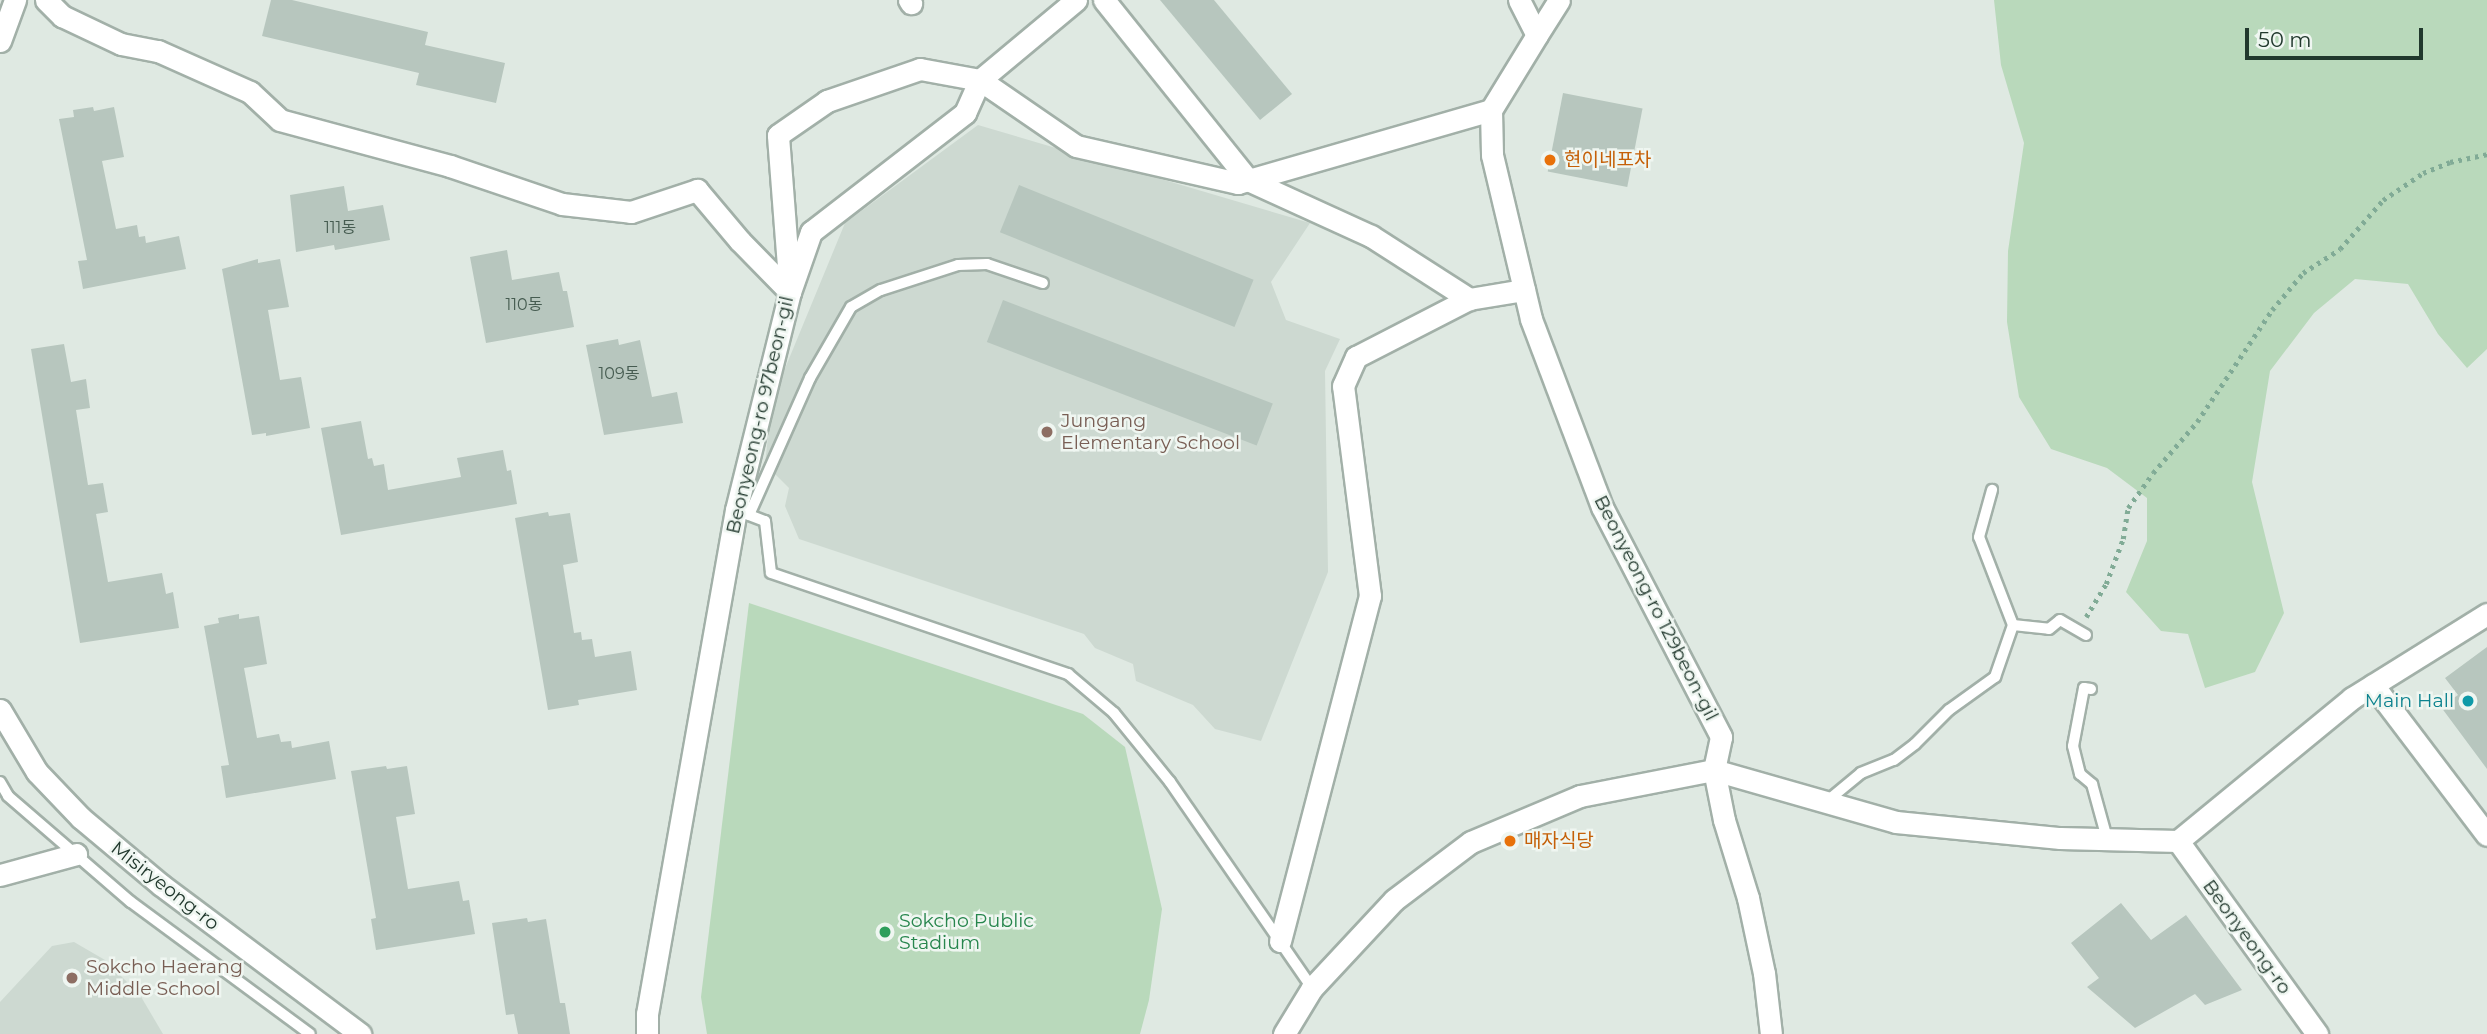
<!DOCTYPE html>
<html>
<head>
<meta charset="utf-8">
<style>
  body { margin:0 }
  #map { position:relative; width:2487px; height:1034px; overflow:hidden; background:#dfe9e2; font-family:Montserrat,"Noto Sans KR",sans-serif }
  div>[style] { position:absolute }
  .built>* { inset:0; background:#cdd9d1 }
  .green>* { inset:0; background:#b9d9bb }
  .building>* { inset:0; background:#b7c6be; transform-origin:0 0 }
  .path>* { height:4.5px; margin-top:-2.25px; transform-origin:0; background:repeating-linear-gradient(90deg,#81ab96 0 3.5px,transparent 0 8.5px) }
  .roads { filter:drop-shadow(2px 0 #a2b0a8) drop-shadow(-2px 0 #a2b0a8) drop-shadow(0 2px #a2b0a8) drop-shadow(0 -2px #a2b0a8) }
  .lane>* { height:10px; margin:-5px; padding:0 5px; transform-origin:5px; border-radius:5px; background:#fff }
  .street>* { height:21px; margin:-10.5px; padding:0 10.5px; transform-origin:10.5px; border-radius:10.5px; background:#fff }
  .secondary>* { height:21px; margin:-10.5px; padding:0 10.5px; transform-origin:10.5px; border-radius:10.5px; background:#fff }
  .dots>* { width:19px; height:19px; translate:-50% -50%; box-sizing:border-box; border:4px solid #eff6f1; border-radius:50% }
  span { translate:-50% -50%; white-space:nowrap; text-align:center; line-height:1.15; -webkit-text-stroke:5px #eff6f1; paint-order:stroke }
  .number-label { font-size:16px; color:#465c51 }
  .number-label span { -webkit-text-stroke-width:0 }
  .food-label { font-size:19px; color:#c56008 }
  .left { translate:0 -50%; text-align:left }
  .street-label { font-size:19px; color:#21382d }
  .education-label { font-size:19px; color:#785e54 }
  .culture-label { font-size:19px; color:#0d838f }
  .right { translate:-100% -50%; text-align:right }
  .leisure-label { font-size:19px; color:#27864d }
  .scale { position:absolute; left:2245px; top:28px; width:178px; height:32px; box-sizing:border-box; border:4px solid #21382d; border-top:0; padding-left:9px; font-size:21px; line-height:24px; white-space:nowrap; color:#21382d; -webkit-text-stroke:5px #eff6f1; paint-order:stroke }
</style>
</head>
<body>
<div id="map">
  <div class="built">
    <div style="clip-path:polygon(978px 125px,1310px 223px,1271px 282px,1286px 320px,1340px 339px,1325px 371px,1328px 572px,1261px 741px,1215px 729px,1193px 705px,1136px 681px,1133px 664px,1095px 648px,1084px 634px,799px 539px,785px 506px,789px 488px,765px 464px,772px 400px,845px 223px)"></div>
    <div style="clip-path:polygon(74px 942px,105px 960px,140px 995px,163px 1034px,0 1034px,0 1002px,52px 946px)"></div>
  </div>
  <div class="green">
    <div style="clip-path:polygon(1994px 0,2487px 0,2487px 349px,2467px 368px,2438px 334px,2408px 284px,2355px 279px,2314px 313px,2270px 371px,2252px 482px,2284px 613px,2255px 672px,2205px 688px,2188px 634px,2161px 631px,2126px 592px,2147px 541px,2147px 498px,2107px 468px,2051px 449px,2019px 397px,2007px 322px,2008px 251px,2024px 143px,2001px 65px)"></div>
    <div style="clip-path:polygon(749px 603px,1083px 714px,1125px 747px,1162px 909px,1149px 1000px,1140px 1034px,707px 1034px,701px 997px)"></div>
  </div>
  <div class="building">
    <div style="clip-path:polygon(271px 0,292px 0,428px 32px,425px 45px,505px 63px,496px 103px,416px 85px,419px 73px,262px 36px)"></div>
    <div style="clip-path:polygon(1160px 0,1214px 0,1292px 94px,1260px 120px)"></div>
    <div style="left:1563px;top:93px;width:81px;height:80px;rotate:11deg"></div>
    <div style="clip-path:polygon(93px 107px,94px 111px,114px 107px,124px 157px,102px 161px,116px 229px,137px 225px,139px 237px,145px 236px,146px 243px,179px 236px,186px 269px,83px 289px,78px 261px,87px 260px,59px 119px,74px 117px,73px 110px)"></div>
    <div style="left:1019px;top:185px;width:253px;height:51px;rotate:22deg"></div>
    <div style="clip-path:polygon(344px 186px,348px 211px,383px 205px,390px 240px,335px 250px,334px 245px,296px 252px,290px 195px)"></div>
    <div style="clip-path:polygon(507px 250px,512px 280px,559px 272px,563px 291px,567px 291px,574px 327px,486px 343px,470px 257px)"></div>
    <div style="clip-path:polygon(258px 259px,258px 263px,280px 259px,289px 307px,268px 310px,280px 380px,301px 377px,310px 428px,266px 436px,266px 433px,252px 435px,222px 269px)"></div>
    <div style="left:1003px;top:300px;width:289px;height:45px;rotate:21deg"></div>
    <div style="clip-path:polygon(618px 339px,619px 345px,640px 340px,652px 397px,677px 392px,683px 423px,604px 435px,586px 345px)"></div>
    <div style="clip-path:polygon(64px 344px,71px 382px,86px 379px,90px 408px,76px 410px,88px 485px,103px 483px,108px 512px,96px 514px,108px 582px,162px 573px,166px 594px,173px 592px,179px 628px,80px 643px,31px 349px)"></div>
    <div style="clip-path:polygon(361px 421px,368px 459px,372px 458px,374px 466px,384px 464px,388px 490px,461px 477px,457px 458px,503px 450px,507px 471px,511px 470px,517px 504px,341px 535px,321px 428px)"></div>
    <div style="clip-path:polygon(548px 512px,549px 516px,570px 513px,578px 562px,563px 565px,574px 633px,581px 632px,582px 640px,592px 639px,595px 657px,631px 651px,637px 690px,578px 700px,579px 705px,548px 710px,515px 518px)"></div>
    <div style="clip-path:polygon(239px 614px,239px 619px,259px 616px,267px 664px,244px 668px,257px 738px,279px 734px,281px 742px,291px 741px,292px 748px,329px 741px,336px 779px,226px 798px,221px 766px,229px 765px,204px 626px,219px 623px,218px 618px)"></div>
    <div style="clip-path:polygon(2487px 647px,2487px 769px,2441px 707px,2458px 695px,2445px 678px)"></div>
    <div style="clip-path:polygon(386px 766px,387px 769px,407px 766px,415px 814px,396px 817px,408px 889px,459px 881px,463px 901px,469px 900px,475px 934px,376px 950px,371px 919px,376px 918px,351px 771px)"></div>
    <div style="clip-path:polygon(2121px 903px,2151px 940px,2186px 915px,2242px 990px,2205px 1005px,2195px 994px,2135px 1028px,2087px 987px,2099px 978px,2071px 943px)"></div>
    <div style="clip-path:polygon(527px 918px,528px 922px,546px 919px,560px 1003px,565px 1003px,570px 1034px,518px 1034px,514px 1014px,506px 1015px,492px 923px)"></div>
  </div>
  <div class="path">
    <div style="left:2086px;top:617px;width:39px;rotate:-59deg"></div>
    <div style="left:2106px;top:584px;width:48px;rotate:-69.3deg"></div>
    <div style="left:2123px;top:539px;width:31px;rotate:-81deg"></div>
    <div style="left:2128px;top:508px;width:43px;rotate:-54.5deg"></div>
    <div style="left:2153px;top:473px;width:67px;rotate:-49.2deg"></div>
    <div style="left:2197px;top:422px;width:135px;rotate:-56.2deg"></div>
    <div style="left:2272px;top:310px;width:48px;rotate:-50deg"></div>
    <div style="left:2303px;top:273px;width:44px;rotate:-33deg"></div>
    <div style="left:2340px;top:249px;width:65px;rotate:-48.7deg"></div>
    <div style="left:2383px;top:200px;width:48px;rotate:-34deg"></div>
    <div style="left:2423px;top:173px;width:29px;rotate:-22deg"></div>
    <div style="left:2450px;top:162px;width:38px;rotate:-12deg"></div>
  </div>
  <div class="roads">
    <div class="lane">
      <div style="left:736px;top:510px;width:31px;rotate:21deg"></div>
      <div style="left:765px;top:521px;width:52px;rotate:83.4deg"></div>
      <div style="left:771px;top:573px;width:314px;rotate:18.8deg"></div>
      <div style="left:1068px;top:674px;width:60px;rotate:40.3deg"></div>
      <div style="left:1114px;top:713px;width:89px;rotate:50.9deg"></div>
      <div style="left:1170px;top:782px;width:250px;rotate:55.4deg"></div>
      <div style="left:749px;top:515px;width:150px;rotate:-66deg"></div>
      <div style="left:810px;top:378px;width:82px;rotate:-60deg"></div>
      <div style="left:851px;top:307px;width:34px;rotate:-30deg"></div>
      <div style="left:881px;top:290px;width:81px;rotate:-18deg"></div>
      <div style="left:958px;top:265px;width:29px;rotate:-2deg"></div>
      <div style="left:987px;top:264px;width:59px;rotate:18.7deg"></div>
      <div style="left:2013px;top:625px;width:36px;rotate:6deg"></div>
      <div style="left:2049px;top:629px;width:14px;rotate:-39deg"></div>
      <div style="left:2060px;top:620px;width:30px;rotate:30deg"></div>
      <div style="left:2091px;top:689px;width:7px;rotate:-172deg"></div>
      <div style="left:2084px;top:688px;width:59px;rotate:100.7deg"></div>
      <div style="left:2073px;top:746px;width:29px;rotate:76deg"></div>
      <div style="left:2080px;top:774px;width:16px;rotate:40deg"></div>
      <div style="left:2092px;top:784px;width:53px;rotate:74.6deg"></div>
      <div style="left:2106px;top:835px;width:4px;rotate:180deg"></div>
      <div style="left:0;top:782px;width:16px;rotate:60deg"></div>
      <div style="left:8px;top:796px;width:162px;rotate:40.8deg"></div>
      <div style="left:131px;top:902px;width:222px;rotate:36.4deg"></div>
      <div style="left:1826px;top:802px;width:45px;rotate:-39.6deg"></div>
      <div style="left:1861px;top:773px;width:35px;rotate:-22deg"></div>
      <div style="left:1894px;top:760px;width:26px;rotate:-37deg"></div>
      <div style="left:1915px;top:744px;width:48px;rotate:-45deg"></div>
      <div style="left:1949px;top:710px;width:57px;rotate:-35.7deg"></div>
      <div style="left:1995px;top:677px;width:55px;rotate:-70.9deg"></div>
      <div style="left:2013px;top:625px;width:94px;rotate:-111.1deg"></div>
      <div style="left:1979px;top:537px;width:49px;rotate:-74.5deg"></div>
    </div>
    <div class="street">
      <div style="left:46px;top:0;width:23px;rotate:45deg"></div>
      <div style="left:62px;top:16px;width:65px;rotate:25.4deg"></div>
      <div style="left:121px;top:44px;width:38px;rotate:11deg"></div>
      <div style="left:158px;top:51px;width:101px;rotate:24deg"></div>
      <div style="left:250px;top:92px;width:41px;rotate:43deg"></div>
      <div style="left:280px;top:120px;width:176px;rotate:15.1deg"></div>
      <div style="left:450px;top:166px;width:118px;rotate:18.7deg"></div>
      <div style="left:562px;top:204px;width:69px;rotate:6.6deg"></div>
      <div style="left:631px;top:212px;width:70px;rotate:-18.4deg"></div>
      <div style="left:697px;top:190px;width:67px;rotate:49.9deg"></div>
      <div style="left:740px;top:241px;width:71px;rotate:45.6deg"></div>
      <div style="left:790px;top:292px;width:64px;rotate:-70.7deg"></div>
      <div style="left:811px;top:232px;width:195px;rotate:-37.7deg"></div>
      <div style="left:965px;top:113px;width:36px;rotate:-66deg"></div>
      <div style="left:980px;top:80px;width:125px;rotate:-39.8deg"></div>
      <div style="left:909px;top:0;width:4px;rotate:56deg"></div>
      <div style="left:1104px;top:0;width:231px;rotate:51.3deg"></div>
      <div style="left:1248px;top:180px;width:135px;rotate:24.5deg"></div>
      <div style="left:1371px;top:236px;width:117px;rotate:32.7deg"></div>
      <div style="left:1537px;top:35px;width:41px;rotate:-57.8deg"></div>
      <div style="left:2373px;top:685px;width:188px;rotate:52.8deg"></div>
      <div style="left:2178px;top:841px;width:238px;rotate:54.2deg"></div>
      <div style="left:0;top:875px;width:79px;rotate:-15.4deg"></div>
      <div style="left:1280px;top:941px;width:357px;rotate:-75.4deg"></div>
      <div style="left:1370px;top:596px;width:212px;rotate:-97.3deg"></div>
      <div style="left:1343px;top:386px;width:32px;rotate:-66deg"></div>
      <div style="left:1356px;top:357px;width:127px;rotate:-27.2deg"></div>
      <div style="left:1469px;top:299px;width:56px;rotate:-9.3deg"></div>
      <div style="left:647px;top:1034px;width:20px;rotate:-90deg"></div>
      <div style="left:647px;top:1014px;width:512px;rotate:-79.99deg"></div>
      <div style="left:736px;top:510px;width:225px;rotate:-76.1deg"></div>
      <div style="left:790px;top:292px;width:157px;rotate:-94.4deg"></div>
      <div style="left:778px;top:135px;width:60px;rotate:-34.8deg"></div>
      <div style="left:827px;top:101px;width:98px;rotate:-19deg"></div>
      <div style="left:920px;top:69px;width:61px;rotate:10.4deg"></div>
      <div style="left:980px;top:80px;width:116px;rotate:34.5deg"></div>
      <div style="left:1076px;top:146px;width:166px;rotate:12.9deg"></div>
      <div style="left:1238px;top:183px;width:263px;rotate:-16.1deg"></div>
      <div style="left:1284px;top:1034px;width:54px;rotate:-58.7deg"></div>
      <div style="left:1312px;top:988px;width:120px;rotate:-47deg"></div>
      <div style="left:1394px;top:900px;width:96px;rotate:-37deg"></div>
      <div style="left:1471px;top:842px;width:118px;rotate:-22.9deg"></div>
      <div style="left:1580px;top:796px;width:136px;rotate:-11deg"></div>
      <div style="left:1714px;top:770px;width:189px;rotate:15.9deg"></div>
      <div style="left:1896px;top:822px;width:165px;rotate:5.6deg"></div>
      <div style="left:2060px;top:838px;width:118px;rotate:1.5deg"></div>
      <div style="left:2178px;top:841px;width:225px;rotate:-39.4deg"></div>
      <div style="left:2352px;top:698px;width:159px;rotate:-31.9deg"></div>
    </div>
    <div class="secondary">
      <div style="left:1519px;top:0;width:39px;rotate:63deg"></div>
      <div style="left:1537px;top:35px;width:88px;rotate:121.5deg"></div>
      <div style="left:1491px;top:110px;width:45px;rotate:88.7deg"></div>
      <div style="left:1492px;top:155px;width:169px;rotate:76.6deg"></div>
      <div style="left:1531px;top:319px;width:201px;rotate:69.3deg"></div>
      <div style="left:1602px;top:507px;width:259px;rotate:62.6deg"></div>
      <div style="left:1721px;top:737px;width:34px;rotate:102deg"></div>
      <div style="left:1714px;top:770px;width:51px;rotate:78.7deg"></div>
      <div style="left:1724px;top:820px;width:82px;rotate:72.9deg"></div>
      <div style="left:1748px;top:898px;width:77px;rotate:78deg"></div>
      <div style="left:1764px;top:973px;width:61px;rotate:83.5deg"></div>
      <div style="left:0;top:41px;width:44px;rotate:-69.9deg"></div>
      <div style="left:0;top:710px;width:72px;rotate:59.2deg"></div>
      <div style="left:37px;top:772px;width:64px;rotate:46.3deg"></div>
      <div style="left:81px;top:818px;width:104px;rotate:39.9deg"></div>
      <div style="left:161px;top:885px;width:249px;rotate:36.8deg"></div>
    </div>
  </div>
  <div class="dots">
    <div style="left:1550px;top:160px;background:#e8710a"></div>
    <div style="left:1047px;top:432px;background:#8d6e63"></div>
    <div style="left:2468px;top:701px;background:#0f9aa8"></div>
    <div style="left:1510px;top:841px;background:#e8710a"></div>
    <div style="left:885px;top:932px;background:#2e9e5b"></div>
    <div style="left:72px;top:978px;background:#8d6e63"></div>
  </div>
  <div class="number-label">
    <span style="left:340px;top:228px">111동</span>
    <span style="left:524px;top:305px">110동</span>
    <span style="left:619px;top:374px">109동</span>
  </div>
  <div class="food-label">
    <span class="left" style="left:1564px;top:160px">현이네포차</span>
    <span class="left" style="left:1524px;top:841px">매자식당</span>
  </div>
  <div class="street-label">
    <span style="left:760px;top:415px;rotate:-77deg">Beonyeong-ro 97beon-gil</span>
    <span style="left:1656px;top:608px;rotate:63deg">Beonyeong-ro 129beon-gil</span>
    <span style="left:165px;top:886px;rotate:38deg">Misiryeong-ro</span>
    <span style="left:2247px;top:937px;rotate:54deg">Beonyeong-ro</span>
  </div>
  <div class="education-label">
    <span class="left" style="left:1061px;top:432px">Jungang<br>Elementary School</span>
    <span class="left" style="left:86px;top:978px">Sokcho Haerang<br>Middle School</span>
  </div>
  <div class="culture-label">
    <span class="right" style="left:2454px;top:701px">Main Hall</span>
  </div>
  <div class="leisure-label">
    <span class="left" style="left:899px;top:932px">Sokcho Public<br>Stadium</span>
  </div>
  <div class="scale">50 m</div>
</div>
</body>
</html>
